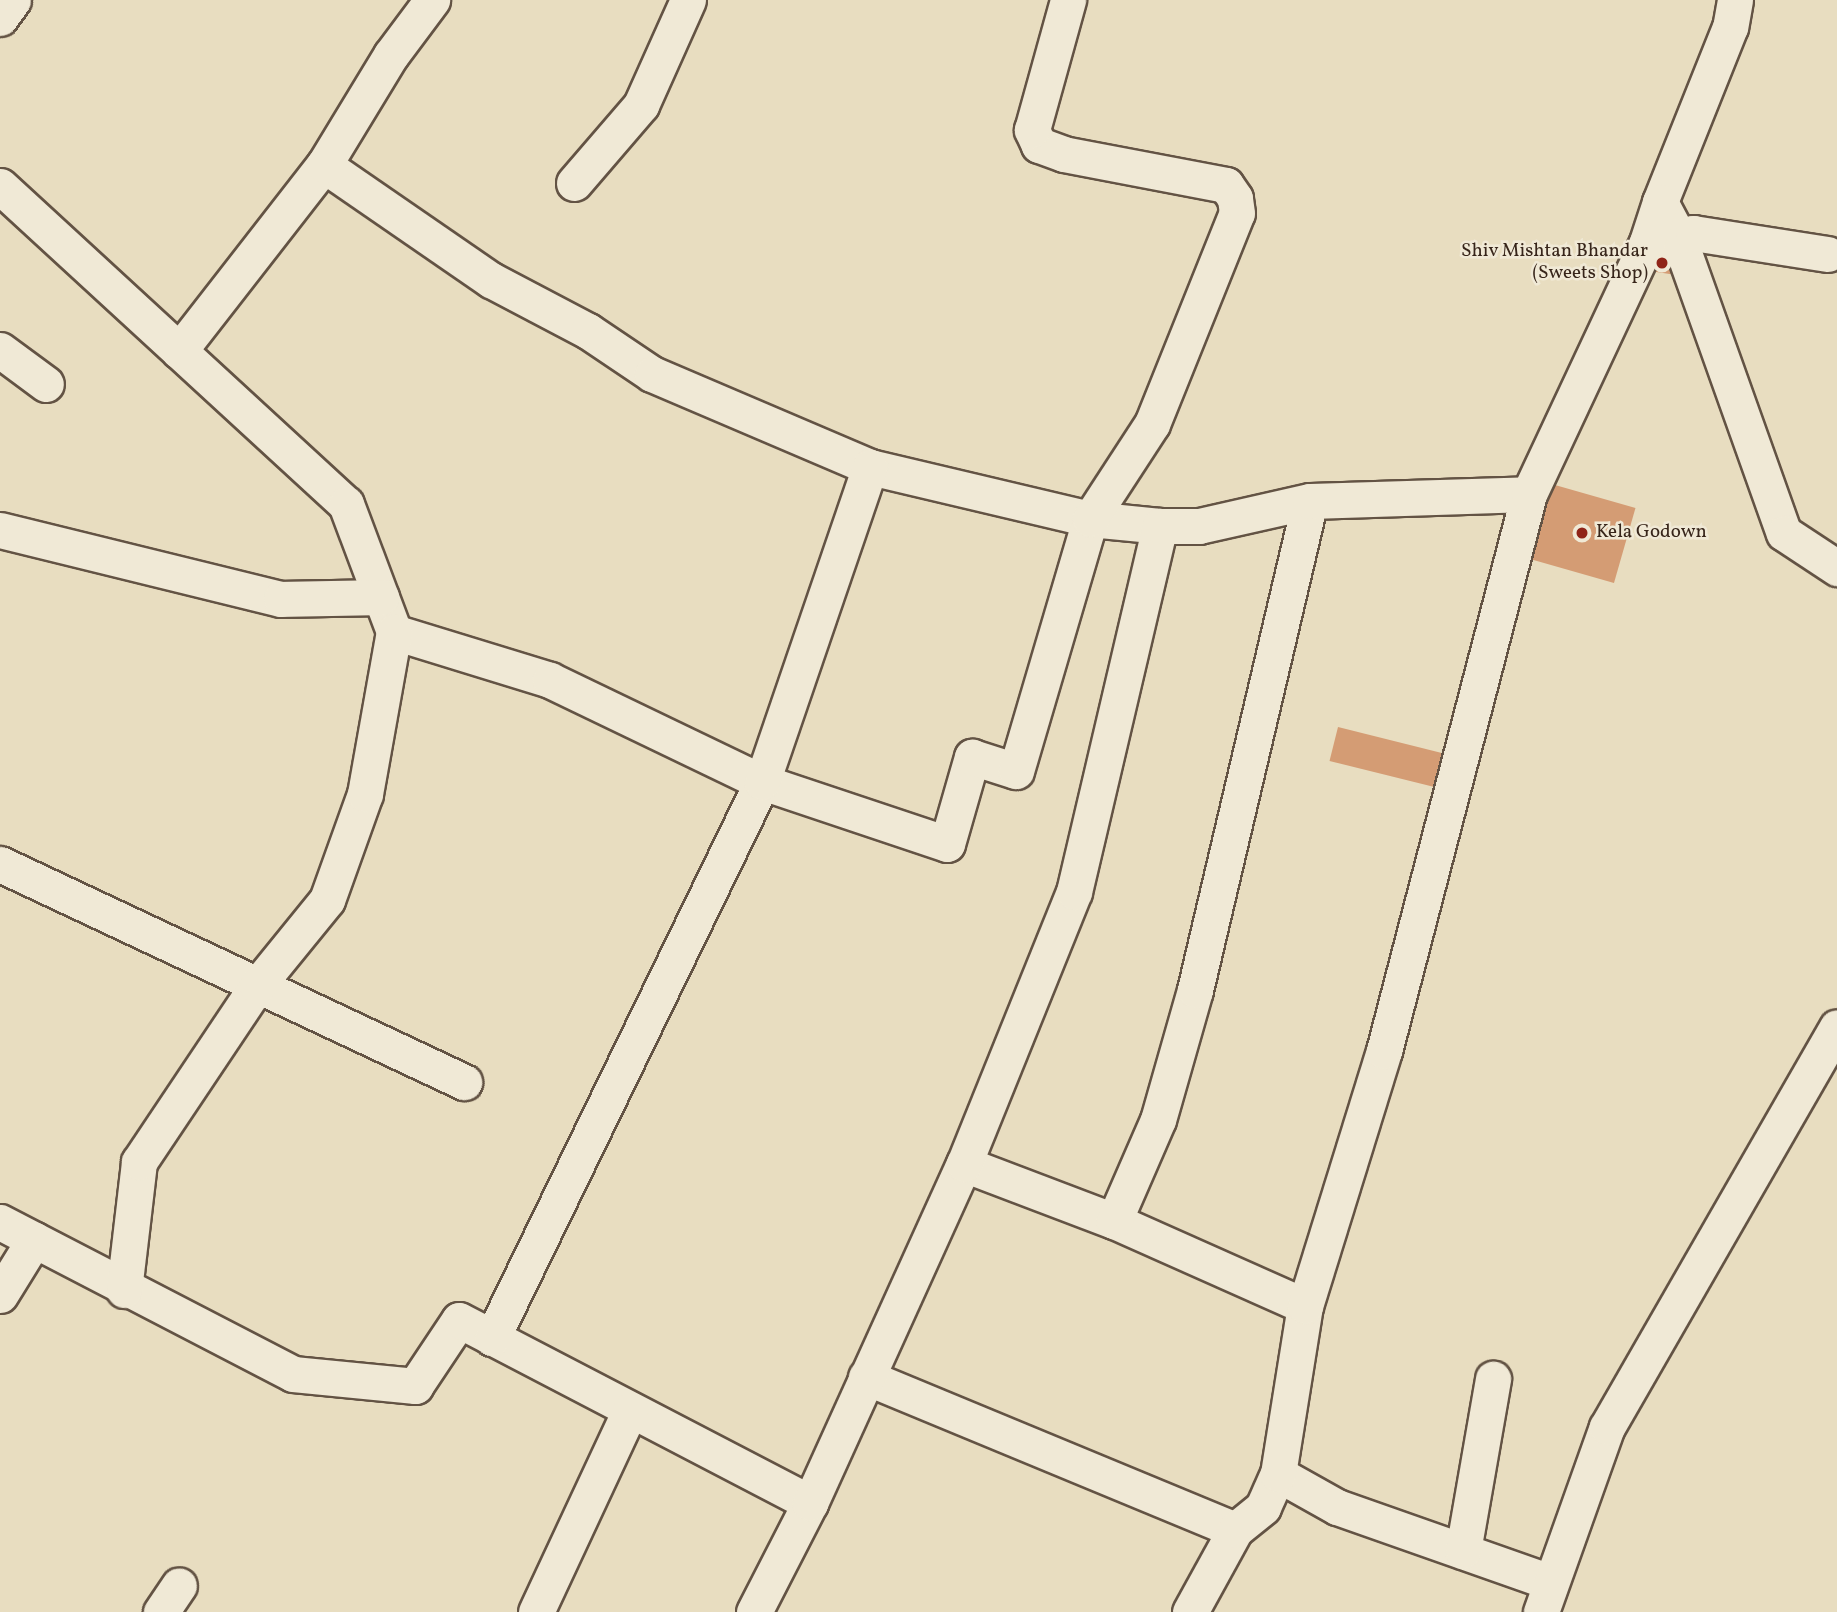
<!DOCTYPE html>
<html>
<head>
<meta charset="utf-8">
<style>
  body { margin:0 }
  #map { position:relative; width:1837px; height:1612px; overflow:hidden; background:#e8ddc0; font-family:Vollkorn,serif }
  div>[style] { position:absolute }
  .building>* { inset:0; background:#d49c74; transform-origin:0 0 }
  .roads { filter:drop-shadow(2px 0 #635344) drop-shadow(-2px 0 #635344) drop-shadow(0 2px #635344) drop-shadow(0 -2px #635344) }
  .minor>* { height:35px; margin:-17.5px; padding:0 17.5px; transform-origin:17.5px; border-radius:17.5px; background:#f0e9d6 }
  .dots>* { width:19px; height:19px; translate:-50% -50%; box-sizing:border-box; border:4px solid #f0e9d6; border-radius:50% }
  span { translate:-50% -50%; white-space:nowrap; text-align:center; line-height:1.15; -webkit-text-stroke:5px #f0e9d6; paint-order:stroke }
  .poi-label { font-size:19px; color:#37251a }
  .right { translate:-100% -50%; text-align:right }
  .left { translate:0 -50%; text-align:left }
</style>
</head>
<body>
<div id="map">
  <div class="building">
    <div style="clip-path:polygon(1657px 253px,1668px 255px,1676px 275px,1650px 271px)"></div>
    <div style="left:1548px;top:483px;width:91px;height:78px;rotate:16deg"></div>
    <div style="left:1338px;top:727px;width:107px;height:35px;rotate:14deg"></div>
  </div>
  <div class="roads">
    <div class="minor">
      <div style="left:1735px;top:0;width:27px;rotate:100deg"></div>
      <div style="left:1730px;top:27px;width:188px;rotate:111.8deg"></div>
      <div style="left:1660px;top:202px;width:38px;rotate:62deg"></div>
      <div style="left:1678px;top:236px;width:315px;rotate:70.4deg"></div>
      <div style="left:1784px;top:533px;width:64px;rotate:33.4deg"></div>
      <div style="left:0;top:18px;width:22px;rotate:-54deg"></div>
      <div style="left:324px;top:165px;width:203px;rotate:34.6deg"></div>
      <div style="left:491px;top:280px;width:110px;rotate:27.7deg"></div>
      <div style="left:588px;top:331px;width:77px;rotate:33.9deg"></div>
      <div style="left:652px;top:374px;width:237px;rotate:23.1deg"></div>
      <div style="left:870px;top:467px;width:226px;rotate:13.3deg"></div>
      <div style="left:1090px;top:519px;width:70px;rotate:5.7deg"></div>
      <div style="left:574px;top:183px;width:103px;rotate:-49.3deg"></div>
      <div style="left:641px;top:105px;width:115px;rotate:-65.9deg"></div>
      <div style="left:0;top:186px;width:470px;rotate:42.6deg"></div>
      <div style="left:346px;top:504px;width:137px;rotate:69.4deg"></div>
      <div style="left:394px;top:632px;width:163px;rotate:17.1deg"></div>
      <div style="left:550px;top:680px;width:235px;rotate:25.7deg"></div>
      <div style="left:762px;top:782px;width:195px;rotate:18.5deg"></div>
      <div style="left:947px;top:844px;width:91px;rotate:-74deg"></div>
      <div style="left:972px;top:757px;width:46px;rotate:17.7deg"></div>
      <div style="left:1016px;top:771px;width:263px;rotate:-73.6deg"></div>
      <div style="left:1090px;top:519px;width:113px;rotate:-56.9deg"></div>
      <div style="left:1152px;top:424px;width:227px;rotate:-68.1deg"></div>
      <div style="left:1237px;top:213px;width:15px;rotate:-98deg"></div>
      <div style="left:1235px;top:198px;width:16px;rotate:-125deg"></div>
      <div style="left:1226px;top:185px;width:165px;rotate:-169.2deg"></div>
      <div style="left:1064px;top:154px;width:27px;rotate:-160deg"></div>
      <div style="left:1039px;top:145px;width:17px;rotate:-115deg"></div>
      <div style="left:1032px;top:130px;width:135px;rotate:-74.5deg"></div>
      <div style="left:1657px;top:240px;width:37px;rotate:-11deg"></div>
      <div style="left:1693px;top:233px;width:136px;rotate:8.9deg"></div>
      <div style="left:0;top:350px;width:57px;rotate:36.5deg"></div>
      <div style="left:179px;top:351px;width:236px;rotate:-52.1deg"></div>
      <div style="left:324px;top:165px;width:129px;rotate:-58.7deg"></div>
      <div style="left:391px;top:55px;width:69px;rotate:-53.3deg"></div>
      <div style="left:0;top:530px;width:289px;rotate:13.8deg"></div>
      <div style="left:281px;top:599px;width:100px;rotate:-1.1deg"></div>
      <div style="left:0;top:864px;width:513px;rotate:25.17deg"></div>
      <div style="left:964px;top:1164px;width:160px;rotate:20.8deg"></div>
      <div style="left:1114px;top:1221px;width:209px;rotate:24deg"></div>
      <div style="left:1114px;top:1221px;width:110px;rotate:-66.5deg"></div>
      <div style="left:1158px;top:1120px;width:135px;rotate:-74.1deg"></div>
      <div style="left:1195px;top:990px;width:502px;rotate:-76.77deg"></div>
      <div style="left:0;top:1222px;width:330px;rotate:27.4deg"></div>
      <div style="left:293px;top:1374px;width:123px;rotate:5.6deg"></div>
      <div style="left:415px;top:1386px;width:79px;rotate:-56.3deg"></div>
      <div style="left:459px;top:1320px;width:396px;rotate:27.5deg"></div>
      <div style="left:124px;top:1290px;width:129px;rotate:-83.3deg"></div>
      <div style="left:139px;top:1162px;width:212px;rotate:-56.2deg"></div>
      <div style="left:257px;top:986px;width:111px;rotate:-50.9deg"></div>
      <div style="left:327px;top:900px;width:113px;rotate:-70.3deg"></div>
      <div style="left:365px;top:794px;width:165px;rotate:-79.9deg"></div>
      <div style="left:0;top:1295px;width:65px;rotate:-58.3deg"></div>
      <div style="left:492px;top:1338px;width:618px;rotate:-64.1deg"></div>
      <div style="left:762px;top:782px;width:333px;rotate:-71.1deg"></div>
      <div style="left:866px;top:1377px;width:399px;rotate:22.5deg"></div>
      <div style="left:1278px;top:1474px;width:68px;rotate:29.2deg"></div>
      <div style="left:1337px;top:1507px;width:226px;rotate:19.4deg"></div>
      <div style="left:1463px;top:1551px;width:175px;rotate:-80.1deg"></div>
      <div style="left:161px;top:1612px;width:32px;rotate:-56deg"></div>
      <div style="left:536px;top:1612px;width:223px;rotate:-65deg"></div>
      <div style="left:754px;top:1612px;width:123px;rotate:-62.8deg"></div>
      <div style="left:810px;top:1503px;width:372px;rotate:-65.6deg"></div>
      <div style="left:964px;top:1164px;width:293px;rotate:-68deg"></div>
      <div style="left:1074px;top:892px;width:376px;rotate:-76.8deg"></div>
      <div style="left:1160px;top:526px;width:39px"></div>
      <div style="left:1199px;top:526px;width:114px;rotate:-12.7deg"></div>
      <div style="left:1310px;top:501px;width:219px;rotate:-1.8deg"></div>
      <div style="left:1190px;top:1612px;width:94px;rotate:-61.2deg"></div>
      <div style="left:1235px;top:1530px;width:36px;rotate:-39deg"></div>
      <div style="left:1263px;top:1507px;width:36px;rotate:-66deg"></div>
      <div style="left:1278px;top:1474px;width:170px;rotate:-80.9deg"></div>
      <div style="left:1305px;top:1306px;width:267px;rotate:-72.8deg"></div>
      <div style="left:1384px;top:1051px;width:576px;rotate:-75.41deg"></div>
      <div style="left:1529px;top:494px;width:278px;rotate:-64.9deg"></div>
      <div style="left:1647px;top:242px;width:42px;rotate:-72deg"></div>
      <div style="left:1541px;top:1612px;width:196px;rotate:-70.4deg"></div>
      <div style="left:1607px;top:1427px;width:461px;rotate:-60.1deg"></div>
    </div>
  </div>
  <div class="dots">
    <div style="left:1662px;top:263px;background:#8f2418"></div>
    <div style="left:1582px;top:533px;background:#8f2418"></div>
  </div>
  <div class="poi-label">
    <span class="right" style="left:1648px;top:263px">Shiv Mishtan Bhandar<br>(Sweets Shop)</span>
    <span class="left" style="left:1596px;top:533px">Kela Godown</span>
  </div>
</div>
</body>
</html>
